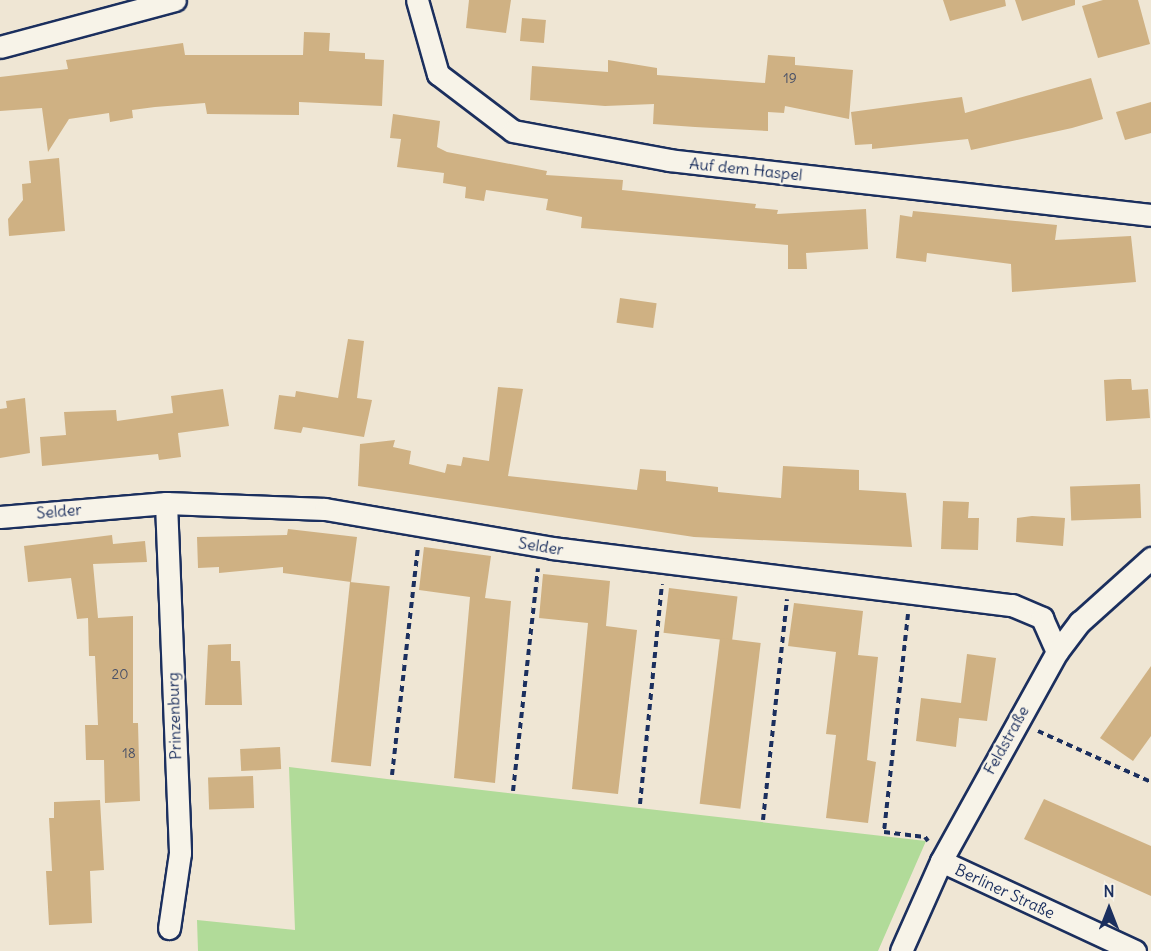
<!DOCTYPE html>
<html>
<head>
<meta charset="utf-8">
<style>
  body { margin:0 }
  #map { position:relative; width:1151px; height:951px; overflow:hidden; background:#efe6d4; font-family:Delius,sans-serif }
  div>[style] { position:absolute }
  .green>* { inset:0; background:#b1db99 }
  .building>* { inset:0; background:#cfb183; transform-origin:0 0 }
  .path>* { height:4px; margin-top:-2px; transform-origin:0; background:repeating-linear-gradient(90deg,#1b2f5e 0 6px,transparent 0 10.5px) }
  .roads { filter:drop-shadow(2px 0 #1b2f5e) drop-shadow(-2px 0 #1b2f5e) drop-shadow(0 2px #1b2f5e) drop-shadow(0 -2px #1b2f5e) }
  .minor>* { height:21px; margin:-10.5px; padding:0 10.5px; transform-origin:10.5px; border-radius:10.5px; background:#f7f3e8 }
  span { translate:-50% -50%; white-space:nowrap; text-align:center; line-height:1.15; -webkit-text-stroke:4.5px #f7f3e8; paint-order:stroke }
  .number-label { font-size:14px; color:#485067 }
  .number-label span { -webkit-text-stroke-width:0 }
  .street-label { font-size:16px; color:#1b2f5e }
  .north { position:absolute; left:1079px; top:879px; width:60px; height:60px; -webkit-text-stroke:4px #f7f3e8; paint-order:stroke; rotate:0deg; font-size:16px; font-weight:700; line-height:24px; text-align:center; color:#1b2f5e }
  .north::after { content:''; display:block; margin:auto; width:21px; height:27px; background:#1b2f5e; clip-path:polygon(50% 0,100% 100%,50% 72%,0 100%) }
</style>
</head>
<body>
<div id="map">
  <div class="green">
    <div style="clip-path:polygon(289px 767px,387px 779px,926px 841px,878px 951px,198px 951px,197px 920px,295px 930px)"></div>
  </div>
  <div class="building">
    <div style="clip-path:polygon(469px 0,511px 0,506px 33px,466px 28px)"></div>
    <div style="clip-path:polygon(943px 0,1005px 0,1006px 6px,950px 21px)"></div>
    <div style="clip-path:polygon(1015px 0,1075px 0,1075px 5px,1022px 21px)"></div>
    <div style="clip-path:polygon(1103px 0,1138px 0,1150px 44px,1098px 58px,1082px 6px)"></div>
    <div style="left:522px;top:18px;width:24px;height:23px;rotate:5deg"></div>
    <div style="clip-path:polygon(304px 32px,330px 33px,329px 51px,365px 53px,365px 59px,384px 60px,382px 106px,299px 102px,299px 115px,207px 114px,205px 103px,155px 107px,132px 110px,133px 118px,110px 122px,109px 113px,69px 119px,48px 152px,42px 108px,0 111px,0 77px,68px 69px,66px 60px,183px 43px,185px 55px,303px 55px)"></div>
    <div style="clip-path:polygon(768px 55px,795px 57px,795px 65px,853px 70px,849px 119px,785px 106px,784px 113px,768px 112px,768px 131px,695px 127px,653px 124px,654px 104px,605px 106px,530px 100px,532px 66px,608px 72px,608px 60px,657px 68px,657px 75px,765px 83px)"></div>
    <div style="clip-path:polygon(1091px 78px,1103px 119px,1072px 128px,971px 150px,968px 139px,872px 149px,872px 144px,855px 145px,851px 112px,962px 97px,965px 113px)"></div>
    <div style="clip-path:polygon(1151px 102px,1151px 133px,1125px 140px,1116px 112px)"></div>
    <div style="clip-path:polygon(393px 114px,440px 121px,437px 147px,447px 152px,547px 171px,546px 175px,623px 180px,622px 190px,756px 204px,755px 208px,778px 210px,777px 214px,866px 209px,868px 249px,806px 253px,807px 269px,788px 269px,788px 245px,581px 228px,582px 217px,546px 210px,548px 199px,486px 190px,484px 201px,465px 198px,466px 187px,443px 183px,444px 173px,397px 167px,401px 139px,390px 138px)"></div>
    <div style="clip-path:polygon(59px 158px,65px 231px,9px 236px,8px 219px,23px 200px,22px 184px,31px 183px,29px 161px)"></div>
    <div style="clip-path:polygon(913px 211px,1057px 225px,1055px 240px,1131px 236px,1136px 282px,1012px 292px,1011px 264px,927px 253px,926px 262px,896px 258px,900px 215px,912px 217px)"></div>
    <div style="left:620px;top:298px;width:37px;height:25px;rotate:8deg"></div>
    <div style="clip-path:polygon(348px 339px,364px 341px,357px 398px,372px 400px,364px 437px,303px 427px,301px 433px,274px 429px,279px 395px,295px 397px,296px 391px,338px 398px)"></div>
    <div style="clip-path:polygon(1119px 379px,1131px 379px,1132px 390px,1148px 389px,1150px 418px,1106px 421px,1104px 380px)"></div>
    <div style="clip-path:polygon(498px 387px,523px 389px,508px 476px,637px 490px,640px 469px,666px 471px,666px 481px,718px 487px,718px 492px,781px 498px,783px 466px,859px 470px,859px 490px,906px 493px,912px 547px,694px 537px,358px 486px,360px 444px,395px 440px,393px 447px,411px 451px,409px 464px,445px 473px,447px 464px,461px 466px,463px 457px,489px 461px)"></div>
    <div style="clip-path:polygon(223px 389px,229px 426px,178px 433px,181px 457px,159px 460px,158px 454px,42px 466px,40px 437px,66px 435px,64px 412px,116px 410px,117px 421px,173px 413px,171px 396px)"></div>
    <div style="clip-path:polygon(25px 398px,30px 453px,0 458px,0 409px,7px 408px,6px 401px)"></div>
    <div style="left:1140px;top:484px;width:34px;height:70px;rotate:88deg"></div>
    <div style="clip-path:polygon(943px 501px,969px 502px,968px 518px,979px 518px,978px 550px,941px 549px)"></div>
    <div style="clip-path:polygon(1032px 516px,1065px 518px,1063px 546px,1016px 542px,1017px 518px)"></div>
    <div style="clip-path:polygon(288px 529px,357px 537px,351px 582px,283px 573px,283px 567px,219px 573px,219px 567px,198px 568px,197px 537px,287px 535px)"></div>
    <div style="clip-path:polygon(112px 535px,113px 544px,145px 541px,147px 562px,93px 564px,98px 618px,133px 616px,133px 723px,138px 723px,140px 801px,105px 803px,104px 760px,86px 760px,85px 725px,98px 725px,95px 656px,89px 656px,88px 618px,77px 619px,71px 578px,28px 582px,24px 546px)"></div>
    <div style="clip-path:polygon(424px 547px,491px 556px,485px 598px,511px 601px,495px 783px,454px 778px,470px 597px,419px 590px)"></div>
    <div style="clip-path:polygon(543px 574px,610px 581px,606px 626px,637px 630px,618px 794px,572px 789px,588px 623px,539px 618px)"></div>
    <div style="left:350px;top:582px;width:40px;height:181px;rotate:6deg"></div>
    <div style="left:669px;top:588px;width:69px;height:45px;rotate:7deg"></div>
    <div style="clip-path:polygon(794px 603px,863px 611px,858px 655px,878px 657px,867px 760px,876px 762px,868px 823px,826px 818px,836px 735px,826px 734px,836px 652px,788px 646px)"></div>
    <div style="left:720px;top:638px;width:41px;height:167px;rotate:7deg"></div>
    <div style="clip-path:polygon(231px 644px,231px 661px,240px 661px,242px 705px,205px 705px,208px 645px)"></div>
    <div style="clip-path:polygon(967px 654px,996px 658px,987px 721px,959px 718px,956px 747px,916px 741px,921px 698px,961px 703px)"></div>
    <div style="clip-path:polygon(1151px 666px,1151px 736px,1133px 761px,1100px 738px)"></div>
    <div style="left:280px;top:747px;width:22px;height:40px;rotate:87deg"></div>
    <div style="left:253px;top:776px;width:32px;height:45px;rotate:88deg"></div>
    <div style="clip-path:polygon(1044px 799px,1151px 846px,1151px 896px,1024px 839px)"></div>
    <div style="clip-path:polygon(100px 800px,104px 870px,90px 871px,92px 923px,49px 925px,46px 871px,52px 871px,49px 818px,54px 818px,54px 802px)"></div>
  </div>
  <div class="path">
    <div style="left:908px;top:614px;width:219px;rotate:96.3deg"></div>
    <div style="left:884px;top:832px;width:41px;rotate:7deg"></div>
    <div style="left:925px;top:837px;width:5px;rotate:53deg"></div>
    <div style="left:1038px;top:731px;width:124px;rotate:24.3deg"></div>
    <div style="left:392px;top:775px;width:229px;rotate:-83.5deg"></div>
    <div style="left:513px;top:791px;width:224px;rotate:-83.6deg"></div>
    <div style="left:640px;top:804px;width:221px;rotate:-84.3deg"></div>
    <div style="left:763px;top:820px;width:222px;rotate:-83.8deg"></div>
  </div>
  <div class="roads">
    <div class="minor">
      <div style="left:417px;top:0;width:77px;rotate:74.2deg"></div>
      <div style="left:438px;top:74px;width:94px;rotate:37.2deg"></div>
      <div style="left:513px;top:131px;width:159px;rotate:10.5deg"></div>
      <div style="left:669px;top:160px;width:485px;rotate:6.5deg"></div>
      <div style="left:0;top:47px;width:181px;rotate:-15deg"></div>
      <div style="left:166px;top:503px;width:350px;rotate:87.7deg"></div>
      <div style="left:180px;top:853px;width:76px;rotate:98.3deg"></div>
      <div style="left:0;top:517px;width:167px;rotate:-4.8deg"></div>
      <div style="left:166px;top:503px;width:159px;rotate:2.2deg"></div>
      <div style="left:325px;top:509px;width:230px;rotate:9.7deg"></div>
      <div style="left:552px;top:548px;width:464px;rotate:7.1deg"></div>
      <div style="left:1012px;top:605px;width:33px;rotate:23deg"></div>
      <div style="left:1042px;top:618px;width:37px;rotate:66deg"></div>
      <div style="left:941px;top:861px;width:214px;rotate:24.9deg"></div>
      <div style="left:901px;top:951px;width:98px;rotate:-66deg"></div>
      <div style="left:941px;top:861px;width:239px;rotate:-61deg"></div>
      <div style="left:1057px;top:652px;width:38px;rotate:-53deg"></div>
      <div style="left:1080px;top:622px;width:96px;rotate:-42deg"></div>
    </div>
  </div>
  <div class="number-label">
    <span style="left:790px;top:78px">19</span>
    <span style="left:120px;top:674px">20</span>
    <span style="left:129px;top:753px">18</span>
  </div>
  <div class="street-label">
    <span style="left:746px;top:169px;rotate:6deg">Auf dem Haspel</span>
    <span style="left:59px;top:511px;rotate:-5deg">Selder</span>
    <span style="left:541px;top:546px;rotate:9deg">Selder</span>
    <span style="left:174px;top:716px;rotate:-92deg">Prinzenburg</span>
    <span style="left:1006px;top:740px;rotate:-61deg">Feldstraße</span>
    <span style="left:1005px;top:891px;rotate:25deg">Berliner Straße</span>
  </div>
  <div class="north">N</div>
</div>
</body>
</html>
